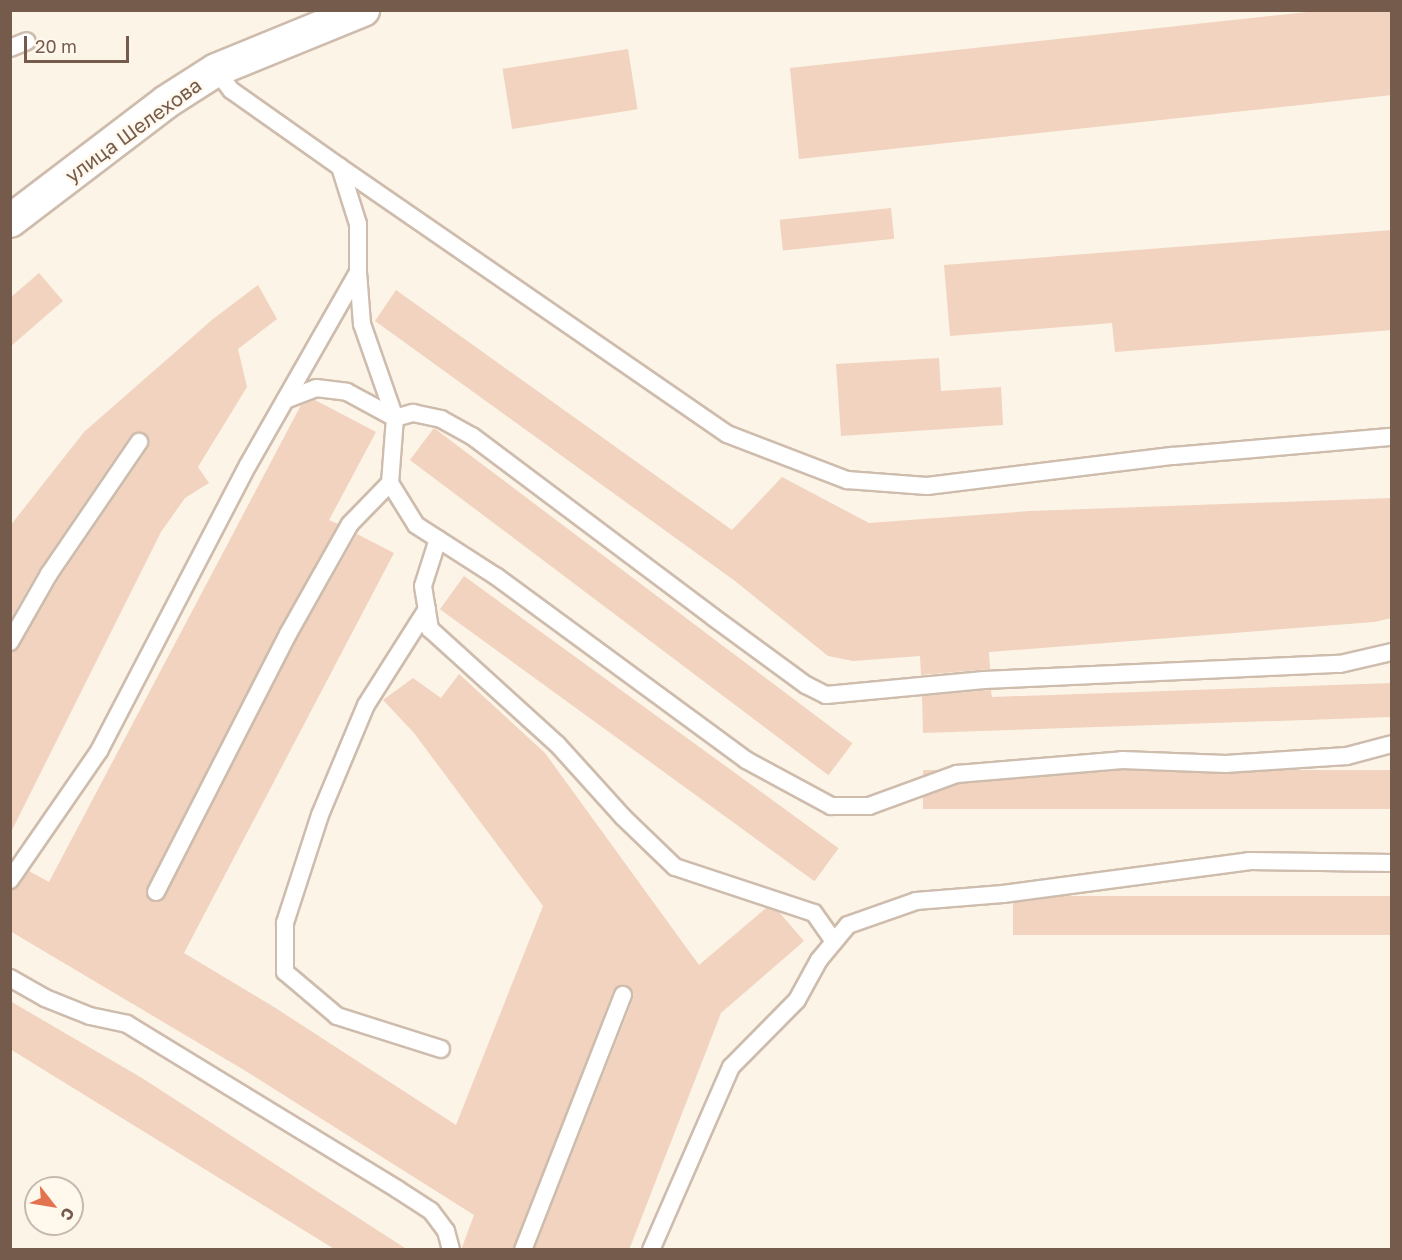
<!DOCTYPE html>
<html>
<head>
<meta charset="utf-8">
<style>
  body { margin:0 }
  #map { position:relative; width:1402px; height:1260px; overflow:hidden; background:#fcf4e7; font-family:"Golos Text",sans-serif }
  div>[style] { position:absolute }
  .building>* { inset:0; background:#f1d3bf; transform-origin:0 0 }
  .roads { filter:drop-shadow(2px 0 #cebcad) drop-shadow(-2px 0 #cebcad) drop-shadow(0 2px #cebcad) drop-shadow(0 -2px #cebcad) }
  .lane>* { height:16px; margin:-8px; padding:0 8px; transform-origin:8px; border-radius:8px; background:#fff }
  .street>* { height:32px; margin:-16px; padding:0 16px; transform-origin:16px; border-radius:16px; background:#fff }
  span { translate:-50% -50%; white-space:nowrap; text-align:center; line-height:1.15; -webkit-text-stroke:4.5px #fff8ed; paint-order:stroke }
  .street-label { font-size:20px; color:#755b4c }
  .frame { position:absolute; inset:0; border:12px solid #755b4c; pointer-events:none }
  .north { position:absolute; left:24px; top:1176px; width:60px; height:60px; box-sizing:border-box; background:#fff8ed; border:2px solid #c8b9ad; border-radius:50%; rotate:121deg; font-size:16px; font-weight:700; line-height:24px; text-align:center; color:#755b4c }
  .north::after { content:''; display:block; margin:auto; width:21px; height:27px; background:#e3724f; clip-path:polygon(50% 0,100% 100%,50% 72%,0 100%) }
  .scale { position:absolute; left:24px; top:36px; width:105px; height:27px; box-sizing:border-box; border:3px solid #755b4c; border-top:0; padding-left:8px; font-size:18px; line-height:21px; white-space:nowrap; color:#755b4c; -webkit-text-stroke:4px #fff8ed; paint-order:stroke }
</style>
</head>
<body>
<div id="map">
  <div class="building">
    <div style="clip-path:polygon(1326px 10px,1392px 10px,1392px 95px,799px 159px,790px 68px)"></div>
    <div style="left:628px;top:49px;width:61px;height:127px;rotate:81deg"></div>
    <div style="left:891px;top:208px;width:31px;height:112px;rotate:84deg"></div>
    <div style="clip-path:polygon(1392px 230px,1392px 330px,1115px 352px,1112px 323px,950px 336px,944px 265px)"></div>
    <div style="clip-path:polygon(39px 273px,63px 301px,10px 347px,10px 298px)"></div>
    <div style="clip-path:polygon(258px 285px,277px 319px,238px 349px,247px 387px,198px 467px,209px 483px,185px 498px,161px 532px,10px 834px,10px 652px,19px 647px,58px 580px,148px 448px,148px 437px,139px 432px,130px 436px,40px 568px,10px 620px,10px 526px,84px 432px,213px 319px)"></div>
    <div style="clip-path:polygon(396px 290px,732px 530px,782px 477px,869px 523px,1030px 511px,1392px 498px,1392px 618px,1374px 622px,989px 652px,990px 669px,921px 675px,920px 656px,853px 661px,828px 656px,735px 581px,375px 321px)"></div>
    <div style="clip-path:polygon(939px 358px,941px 391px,1001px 387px,1003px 425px,841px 436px,836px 364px)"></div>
    <div style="clip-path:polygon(315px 400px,376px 432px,329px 520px,338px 524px,279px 629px,147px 887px,147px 897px,156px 902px,165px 897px,297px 639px,357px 534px,394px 553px,184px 953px,274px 1007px,456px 1125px,543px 906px,414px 733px,383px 700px,413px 678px,441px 698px,459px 674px,545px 753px,699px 965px,766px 908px,779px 912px,804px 941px,721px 1013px,629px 1250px,534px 1250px,633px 999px,633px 993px,627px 986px,621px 985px,613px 991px,513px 1250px,461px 1250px,474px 1215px,244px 1070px,10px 931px,10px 890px,18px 886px,29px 871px,49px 882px,301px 405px)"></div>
    <div style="left:434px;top:428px;width:524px;height:40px;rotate:37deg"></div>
    <div style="left:464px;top:576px;width:463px;height:41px;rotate:36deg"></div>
    <div style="clip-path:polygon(1392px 683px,1392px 717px,923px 733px,922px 696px,991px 690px,992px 697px)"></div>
    <div style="left:1392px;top:770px;width:39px;height:469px;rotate:90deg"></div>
    <div style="left:1392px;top:896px;width:39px;height:379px;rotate:90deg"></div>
    <div style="clip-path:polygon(10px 1001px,142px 1078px,408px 1250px,336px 1250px,10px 1049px)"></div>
  </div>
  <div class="roads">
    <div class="lane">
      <div style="left:10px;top:48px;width:18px;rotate:-22deg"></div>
      <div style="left:340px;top:167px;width:470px;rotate:34.6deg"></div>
      <div style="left:727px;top:434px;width:129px;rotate:21deg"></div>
      <div style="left:847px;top:480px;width:80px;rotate:4.3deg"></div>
      <div style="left:927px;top:486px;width:248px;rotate:-7deg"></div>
      <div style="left:1173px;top:456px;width:220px;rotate:-5deg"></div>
      <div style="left:358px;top:272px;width:52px;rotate:85.6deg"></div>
      <div style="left:362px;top:324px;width:100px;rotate:70.7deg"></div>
      <div style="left:395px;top:418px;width:65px;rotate:94.4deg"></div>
      <div style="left:390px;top:483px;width:49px;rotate:58.2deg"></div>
      <div style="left:416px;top:525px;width:96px;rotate:32.7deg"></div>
      <div style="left:497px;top:577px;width:309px;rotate:36.3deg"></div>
      <div style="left:746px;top:760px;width:97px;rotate:28.4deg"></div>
      <div style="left:831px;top:806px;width:38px"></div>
      <div style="left:869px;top:806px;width:94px;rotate:-20deg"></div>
      <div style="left:957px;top:774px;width:166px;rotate:-4.8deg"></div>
      <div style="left:1122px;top:760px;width:104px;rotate:2.2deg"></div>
      <div style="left:1226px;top:764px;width:121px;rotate:-3.8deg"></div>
      <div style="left:1347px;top:756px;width:47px;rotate:-14.9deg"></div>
      <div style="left:285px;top:400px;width:33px;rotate:-21deg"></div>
      <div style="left:316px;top:388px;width:31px;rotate:7deg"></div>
      <div style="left:347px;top:392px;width:55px;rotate:28.4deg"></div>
      <div style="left:395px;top:418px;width:19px;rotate:-16deg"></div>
      <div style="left:413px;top:413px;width:29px;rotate:12deg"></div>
      <div style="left:441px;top:419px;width:35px;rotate:29deg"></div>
      <div style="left:472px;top:436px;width:301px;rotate:36.9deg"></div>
      <div style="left:713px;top:617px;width:115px;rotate:36.2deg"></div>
      <div style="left:806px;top:685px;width:22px;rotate:27deg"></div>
      <div style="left:826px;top:695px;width:159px;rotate:-5.4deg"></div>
      <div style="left:984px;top:680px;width:356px;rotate:-2.6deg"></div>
      <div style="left:1340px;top:664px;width:53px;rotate:-13deg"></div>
      <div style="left:438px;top:539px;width:49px;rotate:107.7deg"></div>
      <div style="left:423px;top:586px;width:44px;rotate:80.8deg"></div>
      <div style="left:430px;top:629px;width:171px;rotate:42.2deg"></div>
      <div style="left:557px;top:744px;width:98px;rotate:47.9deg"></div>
      <div style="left:623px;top:817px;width:72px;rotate:43.9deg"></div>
      <div style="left:675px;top:867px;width:146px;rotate:18.3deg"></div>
      <div style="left:814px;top:913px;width:35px;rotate:55deg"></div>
      <div style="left:427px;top:609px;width:114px;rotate:122.4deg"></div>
      <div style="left:366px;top:705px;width:119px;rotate:112.7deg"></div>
      <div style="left:320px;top:815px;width:114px;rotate:108deg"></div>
      <div style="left:285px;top:923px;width:49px;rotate:90deg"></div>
      <div style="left:285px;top:972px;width:68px;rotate:40.2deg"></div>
      <div style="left:337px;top:1016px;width:109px;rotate:17.6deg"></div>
      <div style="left:10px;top:642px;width:78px;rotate:-60.2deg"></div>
      <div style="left:49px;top:574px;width:160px;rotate:-55.7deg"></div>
      <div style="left:10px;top:880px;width:157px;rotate:-55.4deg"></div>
      <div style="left:99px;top:751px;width:322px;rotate:-62.5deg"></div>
      <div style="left:248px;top:465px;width:222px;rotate:-60.3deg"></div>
      <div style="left:358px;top:272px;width:48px;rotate:-90deg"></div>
      <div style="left:358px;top:224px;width:60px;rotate:-107.5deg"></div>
      <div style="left:340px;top:167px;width:133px;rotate:-144.8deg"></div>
      <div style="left:231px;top:90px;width:25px;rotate:-127deg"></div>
      <div style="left:156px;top:892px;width:290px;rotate:-62.9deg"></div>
      <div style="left:288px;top:634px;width:126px;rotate:-60.6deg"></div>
      <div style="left:350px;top:524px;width:57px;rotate:-45.7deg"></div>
      <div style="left:10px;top:978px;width:40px;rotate:29.7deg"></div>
      <div style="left:45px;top:998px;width:48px;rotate:21.8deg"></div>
      <div style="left:90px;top:1016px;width:38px;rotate:12deg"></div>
      <div style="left:127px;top:1024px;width:316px;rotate:31.4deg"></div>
      <div style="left:397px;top:1189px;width:40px;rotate:32.9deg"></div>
      <div style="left:431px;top:1211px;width:25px;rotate:53deg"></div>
      <div style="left:446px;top:1231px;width:20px;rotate:75deg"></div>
      <div style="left:523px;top:1250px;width:274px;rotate:-68.6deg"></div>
      <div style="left:651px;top:1250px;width:200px;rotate:-66.4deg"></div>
      <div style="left:731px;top:1067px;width:94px;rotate:-45.4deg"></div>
      <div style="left:797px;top:1000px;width:46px;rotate:-61.2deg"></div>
      <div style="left:819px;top:960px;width:45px;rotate:-50.4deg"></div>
      <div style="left:848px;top:925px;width:72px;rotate:-19.4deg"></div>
      <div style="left:916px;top:901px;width:87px;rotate:-4.6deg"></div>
      <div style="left:1003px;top:894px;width:248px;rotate:-7.6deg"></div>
      <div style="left:1249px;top:861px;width:143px;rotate:0.8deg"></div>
    </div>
    <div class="street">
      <div style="left:10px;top:221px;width:196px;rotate:-37.3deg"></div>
      <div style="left:166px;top:102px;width:59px;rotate:-32.6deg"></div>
      <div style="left:216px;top:70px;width:159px;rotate:-22.2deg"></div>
    </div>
  </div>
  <div class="street-label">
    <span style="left:133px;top:130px;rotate:-36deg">улица Шелехова</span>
  </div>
  <div class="frame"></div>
  <div class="north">С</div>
  <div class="scale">20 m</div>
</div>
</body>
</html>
